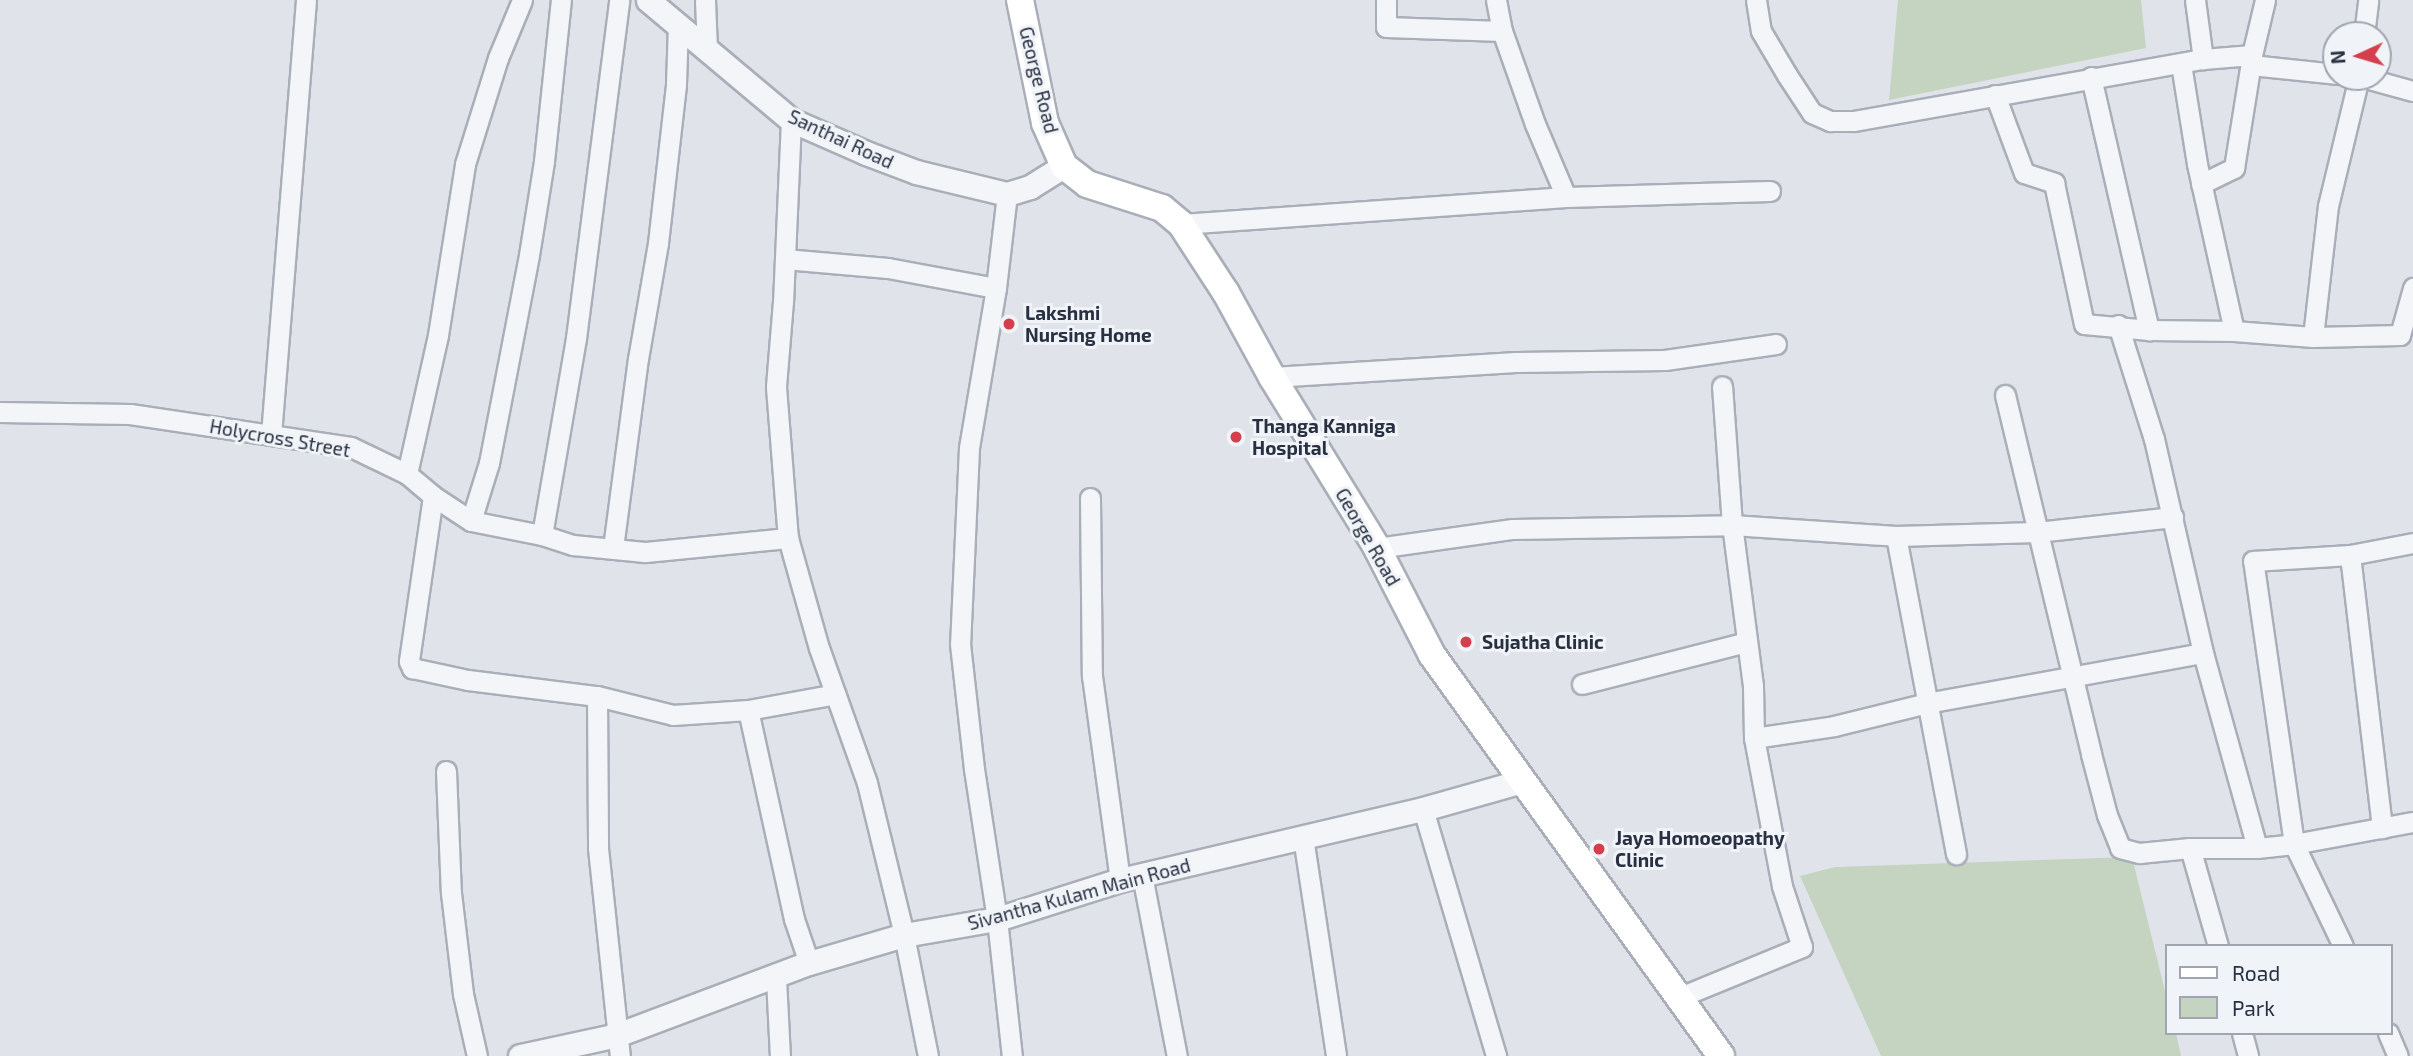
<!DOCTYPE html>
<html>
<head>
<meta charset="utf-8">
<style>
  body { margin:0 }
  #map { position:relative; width:2413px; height:1056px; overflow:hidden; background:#e0e4ea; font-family:"Exo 2",sans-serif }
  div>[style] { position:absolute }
  .green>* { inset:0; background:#c5d4c1 }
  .roads { filter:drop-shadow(2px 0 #a9aeb8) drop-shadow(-2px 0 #a9aeb8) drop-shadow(0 2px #a9aeb8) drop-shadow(0 -2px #a9aeb8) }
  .minor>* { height:19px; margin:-9.5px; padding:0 9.5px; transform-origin:9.5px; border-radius:9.5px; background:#f3f5f8 }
  .tertiary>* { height:23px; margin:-11.5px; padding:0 11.5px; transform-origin:11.5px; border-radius:11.5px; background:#f3f5f8 }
  .secondary>* { height:26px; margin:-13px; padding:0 13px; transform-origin:13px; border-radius:13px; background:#fff }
  .dots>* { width:19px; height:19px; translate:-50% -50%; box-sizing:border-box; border:4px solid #f0f3f7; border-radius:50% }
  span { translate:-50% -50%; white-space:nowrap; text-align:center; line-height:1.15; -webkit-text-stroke:6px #f0f3f7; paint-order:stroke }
  .street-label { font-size:19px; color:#283042 }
  .poi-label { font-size:19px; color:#283042; font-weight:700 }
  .left { translate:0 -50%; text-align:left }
  .legend { position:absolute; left:2165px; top:944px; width:228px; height:91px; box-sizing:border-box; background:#f0f3f7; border:2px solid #a0a5af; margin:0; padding:9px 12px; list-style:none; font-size:21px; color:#283042 }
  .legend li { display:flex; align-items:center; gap:14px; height:35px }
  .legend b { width:35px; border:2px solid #a0a5af }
  .north { position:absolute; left:2322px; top:21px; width:70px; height:70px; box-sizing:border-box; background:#f0f3f7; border:2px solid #a0a5af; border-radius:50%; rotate:266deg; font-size:19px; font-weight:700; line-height:28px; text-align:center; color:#283042 }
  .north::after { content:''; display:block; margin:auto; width:24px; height:32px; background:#d53f4d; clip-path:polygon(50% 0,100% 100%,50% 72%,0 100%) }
</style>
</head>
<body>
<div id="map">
  <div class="green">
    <div style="clip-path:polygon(1898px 0,2141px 0,2146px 48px,1889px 100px)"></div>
    <div style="clip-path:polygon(2132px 857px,2166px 995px,2166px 1033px,2176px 1033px,2181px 1056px,1881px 1056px,1800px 876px,1835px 867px)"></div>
  </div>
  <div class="roads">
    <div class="minor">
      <div style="left:705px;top:0;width:50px;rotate:87.7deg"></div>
      <div style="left:1386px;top:0;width:27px;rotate:90deg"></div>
      <div style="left:1386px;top:27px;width:116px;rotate:2deg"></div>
      <div style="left:1756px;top:0;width:31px;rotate:81deg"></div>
      <div style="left:1761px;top:31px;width:51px;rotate:59.4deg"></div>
      <div style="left:1787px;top:75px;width:45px;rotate:56.7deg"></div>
      <div style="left:1812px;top:113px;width:20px;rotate:24deg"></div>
      <div style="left:1830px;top:121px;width:24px"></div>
      <div style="left:1854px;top:121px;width:354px;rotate:-10.1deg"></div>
      <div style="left:2195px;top:0;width:60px;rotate:82.3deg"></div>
      <div style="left:2203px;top:59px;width:49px;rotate:-4.7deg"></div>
      <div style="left:2364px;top:35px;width:35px;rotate:-83deg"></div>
      <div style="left:2181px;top:64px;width:101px;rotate:80.9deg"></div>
      <div style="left:2197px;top:164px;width:171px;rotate:77.5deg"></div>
      <div style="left:2234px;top:331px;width:79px;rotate:4.3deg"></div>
      <div style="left:2313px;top:337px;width:87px;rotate:-1.3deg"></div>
      <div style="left:2400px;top:335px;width:49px;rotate:-74.5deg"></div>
      <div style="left:2251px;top:65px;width:85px;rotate:6deg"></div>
      <div style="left:2091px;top:77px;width:260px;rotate:77.1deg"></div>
      <div style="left:2362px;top:77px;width:53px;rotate:15.4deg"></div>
      <div style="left:1995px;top:95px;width:83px;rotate:69.6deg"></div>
      <div style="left:2024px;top:173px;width:32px;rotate:18deg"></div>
      <div style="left:2054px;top:183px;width:144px;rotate:78deg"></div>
      <div style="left:2084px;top:324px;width:65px;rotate:5.3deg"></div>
      <div style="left:2149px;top:330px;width:85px;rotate:0.7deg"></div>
      <div style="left:791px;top:120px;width:181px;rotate:92.5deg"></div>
      <div style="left:783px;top:301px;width:86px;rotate:94.7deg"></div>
      <div style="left:776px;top:387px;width:151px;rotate:85.5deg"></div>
      <div style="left:788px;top:538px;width:114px;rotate:74.3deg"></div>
      <div style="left:819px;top:648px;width:143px;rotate:70.4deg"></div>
      <div style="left:867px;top:783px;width:156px;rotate:76.3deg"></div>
      <div style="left:904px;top:935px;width:123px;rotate:78.8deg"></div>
      <div style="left:2201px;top:184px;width:37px;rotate:-26deg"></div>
      <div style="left:2234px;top:168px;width:114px;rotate:-80.9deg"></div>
      <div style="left:2252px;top:55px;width:57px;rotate:-76.7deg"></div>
      <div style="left:1007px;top:194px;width:95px;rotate:96.7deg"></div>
      <div style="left:996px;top:288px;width:162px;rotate:99.6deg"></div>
      <div style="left:969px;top:448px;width:196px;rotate:92.6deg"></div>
      <div style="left:960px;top:644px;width:126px;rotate:83.6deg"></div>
      <div style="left:974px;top:769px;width:152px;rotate:81.3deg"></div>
      <div style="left:997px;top:919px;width:138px;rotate:83.8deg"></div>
      <div style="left:1566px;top:197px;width:204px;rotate:-1.7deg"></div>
      <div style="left:1181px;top:224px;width:386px;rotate:-4deg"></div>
      <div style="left:1566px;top:197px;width:79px;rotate:-113deg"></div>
      <div style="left:1535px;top:124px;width:99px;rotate:-109.5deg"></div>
      <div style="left:1502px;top:31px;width:32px;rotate:-101deg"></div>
      <div style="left:785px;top:259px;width:103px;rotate:5deg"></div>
      <div style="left:888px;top:268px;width:110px;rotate:10.5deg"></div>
      <div style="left:2118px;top:325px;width:120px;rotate:72.5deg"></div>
      <div style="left:2154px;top:439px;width:220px;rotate:77.1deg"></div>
      <div style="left:2203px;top:653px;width:202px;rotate:74.5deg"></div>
      <div style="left:2313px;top:337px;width:132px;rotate:-83.5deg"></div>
      <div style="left:2328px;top:206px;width:133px;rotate:-76.5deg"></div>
      <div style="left:1272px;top:377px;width:244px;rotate:-3.5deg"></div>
      <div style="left:1516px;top:362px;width:149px;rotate:-0.8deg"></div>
      <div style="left:1665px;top:360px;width:112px;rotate:-8.2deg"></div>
      <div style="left:2005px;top:395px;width:369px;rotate:76.5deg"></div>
      <div style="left:2091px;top:754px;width:63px;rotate:75.3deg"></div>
      <div style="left:2107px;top:815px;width:35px;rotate:68deg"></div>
      <div style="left:2120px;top:848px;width:20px;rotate:15deg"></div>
      <div style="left:2139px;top:853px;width:51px;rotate:-5.6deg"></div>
      <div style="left:0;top:412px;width:130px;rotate:0.9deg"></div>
      <div style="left:130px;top:414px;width:223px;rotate:8.5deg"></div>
      <div style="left:351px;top:447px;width:62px;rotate:25.7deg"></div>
      <div style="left:407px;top:474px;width:34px;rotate:40deg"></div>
      <div style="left:433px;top:496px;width:45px;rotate:33.3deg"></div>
      <div style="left:471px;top:521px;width:72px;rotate:11.2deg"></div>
      <div style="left:542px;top:535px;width:33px;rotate:18deg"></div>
      <div style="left:573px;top:545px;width:72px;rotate:5.6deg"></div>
      <div style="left:645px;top:552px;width:144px;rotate:-5.6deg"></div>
      <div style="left:271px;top:435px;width:436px;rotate:-85.4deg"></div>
      <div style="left:407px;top:474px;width:142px;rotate:-77.4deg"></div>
      <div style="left:438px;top:335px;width:173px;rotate:-81deg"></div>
      <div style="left:465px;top:164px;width:111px;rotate:-72.7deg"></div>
      <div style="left:498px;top:58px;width:63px;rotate:-67.5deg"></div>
      <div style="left:433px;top:496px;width:167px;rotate:98.3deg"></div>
      <div style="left:409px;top:661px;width:8px;rotate:67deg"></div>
      <div style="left:412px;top:668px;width:57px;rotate:12.1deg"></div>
      <div style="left:468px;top:680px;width:130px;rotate:7.1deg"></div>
      <div style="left:597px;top:696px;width:78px;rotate:14deg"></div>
      <div style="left:673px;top:715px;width:75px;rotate:-3.8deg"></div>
      <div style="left:1090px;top:498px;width:178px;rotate:89.4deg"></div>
      <div style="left:1092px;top:676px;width:206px;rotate:82.2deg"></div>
      <div style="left:471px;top:521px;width:61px;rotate:-72.8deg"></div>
      <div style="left:489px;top:463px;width:212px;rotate:-79.1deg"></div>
      <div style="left:529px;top:255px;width:95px;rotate:-80.9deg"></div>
      <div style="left:544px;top:161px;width:162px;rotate:-84deg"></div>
      <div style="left:542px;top:535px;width:200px;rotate:-80.2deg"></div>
      <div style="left:576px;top:338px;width:341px;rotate:-82.7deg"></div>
      <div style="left:1896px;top:536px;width:324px;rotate:79.3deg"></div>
      <div style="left:613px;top:548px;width:191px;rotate:-82.5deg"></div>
      <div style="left:638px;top:359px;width:118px;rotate:-80.2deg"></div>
      <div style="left:658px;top:243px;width:160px;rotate:-83.5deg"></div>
      <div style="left:676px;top:84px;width:60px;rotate:-88.1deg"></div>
      <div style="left:1377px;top:548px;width:137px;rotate:-8deg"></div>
      <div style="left:1513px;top:529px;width:219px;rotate:-1deg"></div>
      <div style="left:1732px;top:525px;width:164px;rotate:3.8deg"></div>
      <div style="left:1896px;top:536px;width:141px;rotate:-1.6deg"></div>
      <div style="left:2037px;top:532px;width:137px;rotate:-6.3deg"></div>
      <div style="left:2350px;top:555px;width:275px;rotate:83.3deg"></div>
      <div style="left:1582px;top:684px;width:170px;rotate:-14.3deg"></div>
      <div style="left:597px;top:696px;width:152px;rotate:89.6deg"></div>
      <div style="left:598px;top:848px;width:209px;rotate:84deg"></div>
      <div style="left:1754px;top:738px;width:81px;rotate:-8.5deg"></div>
      <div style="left:1834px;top:726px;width:96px;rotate:-13.9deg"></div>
      <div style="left:1927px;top:703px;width:280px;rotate:-10.3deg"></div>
      <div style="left:446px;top:771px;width:122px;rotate:87.7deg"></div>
      <div style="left:451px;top:893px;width:102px;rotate:83.2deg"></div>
      <div style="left:463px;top:994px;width:64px;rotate:77.3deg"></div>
      <div style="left:1423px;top:809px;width:258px;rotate:73.5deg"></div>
      <div style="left:1303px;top:837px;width:221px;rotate:81.4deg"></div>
      <div style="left:1142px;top:875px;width:184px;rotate:79.1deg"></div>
      <div style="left:2218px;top:946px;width:102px;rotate:-105.9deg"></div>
      <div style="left:2190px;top:848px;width:67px"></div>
      <div style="left:2257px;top:848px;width:37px;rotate:-6deg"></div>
      <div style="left:2294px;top:844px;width:121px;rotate:-10.5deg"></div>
      <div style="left:2343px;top:946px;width:113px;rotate:-115.7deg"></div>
      <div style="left:2294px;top:844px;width:286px;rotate:-98.2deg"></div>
      <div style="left:2253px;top:561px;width:97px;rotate:-3.5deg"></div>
      <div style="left:2350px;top:555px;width:64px;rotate:-10.8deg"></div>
      <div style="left:809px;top:963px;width:46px;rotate:-108.8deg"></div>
      <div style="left:794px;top:919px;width:214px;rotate:-102.4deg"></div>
      <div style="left:748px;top:710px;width:89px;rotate:-10.3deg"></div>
      <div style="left:776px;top:978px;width:78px;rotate:87.1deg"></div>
      <div style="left:1680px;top:997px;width:132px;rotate:-22.3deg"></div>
      <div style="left:1802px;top:947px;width:64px;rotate:-108.2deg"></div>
      <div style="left:1782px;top:886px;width:151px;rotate:-100.7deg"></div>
      <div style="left:1754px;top:738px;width:52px;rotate:-91.1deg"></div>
      <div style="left:1753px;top:686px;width:162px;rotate:-97.4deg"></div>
      <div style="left:1732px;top:525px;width:139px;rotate:-94.1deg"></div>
      <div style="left:2242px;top:1033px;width:24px;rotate:75deg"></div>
      <div style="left:2388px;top:1033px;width:25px;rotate:67deg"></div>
    </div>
    <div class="tertiary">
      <div style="left:648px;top:0;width:187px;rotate:40deg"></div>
      <div style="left:791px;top:120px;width:82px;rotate:23.7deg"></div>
      <div style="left:866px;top:153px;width:53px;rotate:20.8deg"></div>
      <div style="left:916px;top:172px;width:94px;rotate:13.6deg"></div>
      <div style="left:1007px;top:194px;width:24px;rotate:-17deg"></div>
      <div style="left:1030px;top:187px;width:40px;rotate:-32deg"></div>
      <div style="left:520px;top:1056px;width:99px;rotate:-12.2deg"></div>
      <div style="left:617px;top:1035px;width:205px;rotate:-20.6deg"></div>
      <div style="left:809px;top:963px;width:99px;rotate:-16.4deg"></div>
      <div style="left:904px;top:935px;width:94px;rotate:-9.8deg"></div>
      <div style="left:997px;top:919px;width:129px;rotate:-17.6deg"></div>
      <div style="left:1120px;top:880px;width:311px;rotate:-13.2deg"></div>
      <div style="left:1423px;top:809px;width:103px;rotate:-15.8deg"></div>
    </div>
    <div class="secondary">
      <div style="left:1020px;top:0;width:126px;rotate:78.5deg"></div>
      <div style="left:1045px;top:123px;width:47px;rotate:66.2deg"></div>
      <div style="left:1064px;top:166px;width:29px;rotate:38deg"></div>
      <div style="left:1087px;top:184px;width:79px;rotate:17.7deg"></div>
      <div style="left:1162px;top:208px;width:25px;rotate:40deg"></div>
      <div style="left:1181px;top:224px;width:82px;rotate:56.9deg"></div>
      <div style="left:1226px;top:293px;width:96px;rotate:61.3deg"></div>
      <div style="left:1272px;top:377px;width:201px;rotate:58.4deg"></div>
      <div style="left:1377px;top:548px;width:120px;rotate:62.8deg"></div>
      <div style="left:1432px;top:655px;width:494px;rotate:54.2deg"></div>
    </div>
  </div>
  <div class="dots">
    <div style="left:1009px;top:324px;background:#d53f4d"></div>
    <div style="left:1236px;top:437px;background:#d53f4d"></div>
    <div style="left:1466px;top:642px;background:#d53f4d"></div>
    <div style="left:1599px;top:849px;background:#d53f4d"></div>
  </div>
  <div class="street-label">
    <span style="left:1039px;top:80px;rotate:76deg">George Road</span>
    <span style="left:841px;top:139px;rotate:25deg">Santhai Road</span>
    <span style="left:280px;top:438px;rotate:10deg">Holycross Street</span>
    <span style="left:1368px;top:537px;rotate:60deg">George Road</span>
    <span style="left:1079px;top:894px;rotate:-15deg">Sivantha Kulam Main Road</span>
  </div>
  <div class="poi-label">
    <span class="left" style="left:1025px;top:324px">Lakshmi<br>Nursing Home</span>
    <span class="left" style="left:1252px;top:437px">Thanga Kanniga<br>Hospital</span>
    <span class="left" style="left:1482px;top:642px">Sujatha Clinic</span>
    <span class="left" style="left:1615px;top:849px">Jaya Homoeopathy<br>Clinic</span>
  </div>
  <ul class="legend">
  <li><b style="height:9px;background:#fff"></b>Road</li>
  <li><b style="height:19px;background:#c5d4c1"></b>Park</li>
  </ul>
  <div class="north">N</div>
</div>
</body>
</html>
